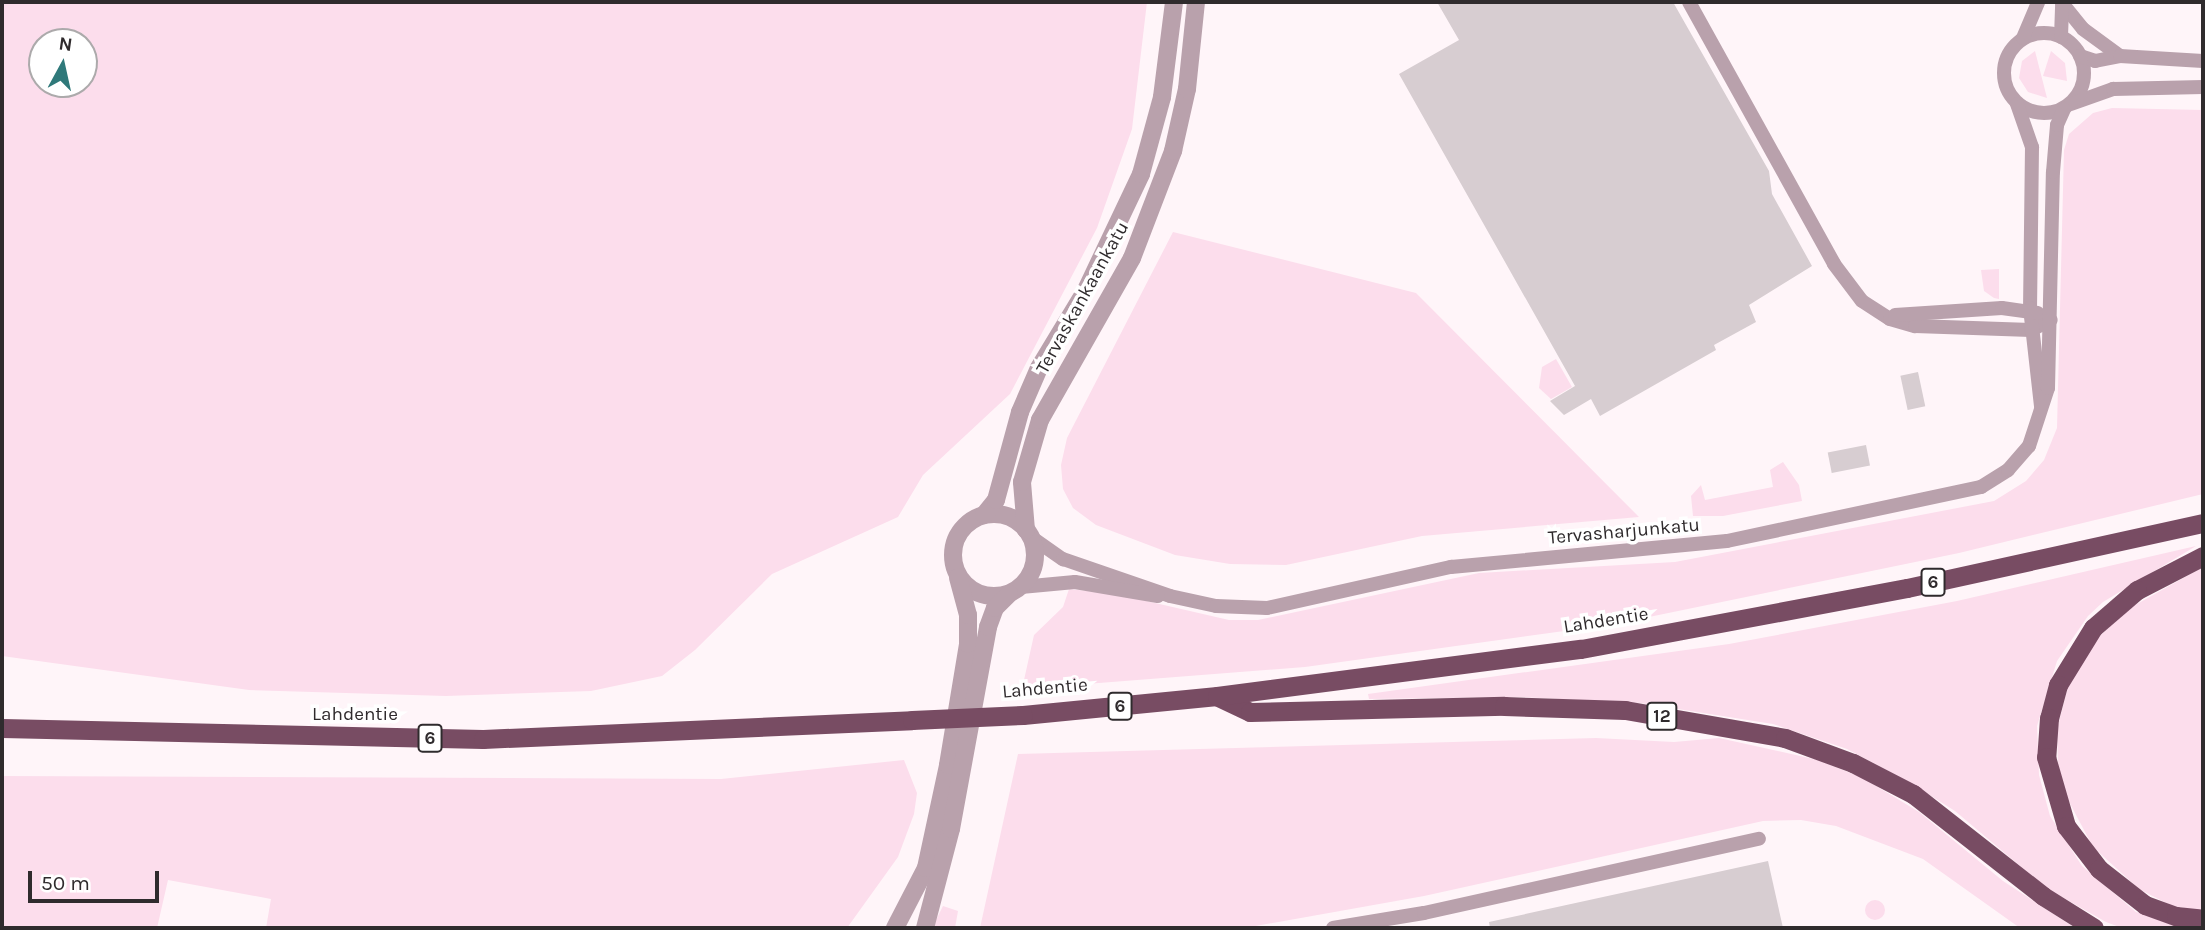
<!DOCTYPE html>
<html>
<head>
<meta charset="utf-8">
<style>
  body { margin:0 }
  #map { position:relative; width:2205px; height:930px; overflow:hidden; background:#fff5f9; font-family:Karla,sans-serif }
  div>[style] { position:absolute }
  .green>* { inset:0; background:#fcddec }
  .round { border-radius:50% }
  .building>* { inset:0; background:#d7cdd1; transform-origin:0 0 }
  .minor>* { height:14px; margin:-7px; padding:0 7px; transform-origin:7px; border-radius:7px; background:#b9a1ac }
  .minor>.ring { margin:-7px; padding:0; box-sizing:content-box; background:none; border:14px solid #b9a1ac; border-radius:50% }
  .tertiary>* { height:18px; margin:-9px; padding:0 9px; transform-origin:9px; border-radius:9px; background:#b9a1ac }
  .tertiary>.ring { margin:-9px; padding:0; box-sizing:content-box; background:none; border:18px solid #b9a1ac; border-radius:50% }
  .trunk>* { height:19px; margin:-9.5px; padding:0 9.5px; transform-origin:9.5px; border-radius:9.5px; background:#784c63 }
  .trunk-bridge>* { height:19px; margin:-9.5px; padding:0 9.5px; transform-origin:9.5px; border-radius:9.5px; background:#784c63 }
  span { translate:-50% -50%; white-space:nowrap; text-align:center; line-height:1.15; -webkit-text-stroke:7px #fff; paint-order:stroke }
  .shield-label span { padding:2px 5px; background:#fff; border:2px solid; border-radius:5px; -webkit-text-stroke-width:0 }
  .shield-label { font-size:18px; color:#2f2b2d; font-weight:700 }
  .street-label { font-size:19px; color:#2f2b2d }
  .frame { position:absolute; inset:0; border:4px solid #2f2b2d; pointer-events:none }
  .north { position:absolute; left:28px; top:28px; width:70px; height:70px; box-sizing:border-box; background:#fff; border:2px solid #acaaab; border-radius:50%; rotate:8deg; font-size:19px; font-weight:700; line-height:28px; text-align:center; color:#2f2b2d }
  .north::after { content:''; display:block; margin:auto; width:24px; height:32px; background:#2f797a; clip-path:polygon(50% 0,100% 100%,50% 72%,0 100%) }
  .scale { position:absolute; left:28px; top:871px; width:131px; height:32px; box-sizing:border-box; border:4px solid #2f2b2d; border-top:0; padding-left:9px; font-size:21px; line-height:24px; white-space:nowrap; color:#2f2b2d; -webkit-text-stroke:5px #fff; paint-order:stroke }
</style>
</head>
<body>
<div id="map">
  <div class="green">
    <div style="clip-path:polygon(evenodd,2px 2px,1147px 2px,1132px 129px,1097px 228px,1010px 394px,923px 475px,898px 517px,772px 574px,695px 650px,662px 676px,591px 691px,446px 696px,249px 690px,2px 656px,2px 2px,42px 42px,84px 42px,84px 84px,42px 84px,42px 42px)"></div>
    <div style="clip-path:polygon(2035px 51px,2047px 98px,2028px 92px,2019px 78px,2022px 61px)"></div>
    <div style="clip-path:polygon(2051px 51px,2065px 63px,2067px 81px,2043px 76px)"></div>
    <div style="clip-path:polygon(2112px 108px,2203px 110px,2203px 494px,1959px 553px,1615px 624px,1305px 667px,1022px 689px,1034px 635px,1063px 607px,1069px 589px,1116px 594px,1229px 620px,1258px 620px,1479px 573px,1675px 562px,1994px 501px,2026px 481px,2044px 460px,2057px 428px,2064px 150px,2069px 134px,2093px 113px)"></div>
    <div style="clip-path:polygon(1173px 232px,1416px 293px,1639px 517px,1422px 536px,1286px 565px,1230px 564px,1175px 555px,1096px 525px,1073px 508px,1063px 489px,1061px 465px,1067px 438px)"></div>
    <div style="clip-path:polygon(1999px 269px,1999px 299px,1994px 298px,1984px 291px,1981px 270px)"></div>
    <div style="clip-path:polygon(1556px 359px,1572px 387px,1551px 399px,1539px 388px,1542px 367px)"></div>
    <div style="clip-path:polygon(1783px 462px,1799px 485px,1802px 501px,1723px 516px,1693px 516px,1691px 496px,1701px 485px,1705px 500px,1773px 487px,1770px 470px)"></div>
    <div style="clip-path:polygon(2196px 546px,2103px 602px,2088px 616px,2057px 661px,2037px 726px,2039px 775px,2050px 816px,2082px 866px,2136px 912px,2198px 928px,2122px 928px,2106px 922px,2046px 888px,1955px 811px,1909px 782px,1847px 749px,1773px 724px,1640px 703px,1519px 697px,1369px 699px,1368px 694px,1729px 644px,1957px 601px)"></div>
    <div style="clip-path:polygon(2203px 567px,2203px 911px,2172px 906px,2139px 889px,2093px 847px,2066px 796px,2058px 764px,2057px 729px,2070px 679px,2099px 637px,2128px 609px)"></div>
    <div style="clip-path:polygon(1596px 738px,1674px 742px,1719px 738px,1818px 760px,1863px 778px,1919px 812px,2003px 881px,2075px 928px,2020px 928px,1923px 859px,1836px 826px,1801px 820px,1763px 821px,1424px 896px,1250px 927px,980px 928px,1018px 754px)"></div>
    <div style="clip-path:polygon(904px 760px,917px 793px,914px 814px,898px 857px,847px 928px,266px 928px,271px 899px,168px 880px,157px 928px,2px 928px,2px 776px,721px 779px)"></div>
    <div class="round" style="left:1865px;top:900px;width:20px;height:20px"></div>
    <div style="clip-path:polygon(943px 906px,958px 911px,955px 928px,932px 928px)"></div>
  </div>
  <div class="building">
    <div style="clip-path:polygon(1437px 2px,1673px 2px,1769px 171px,1772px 194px,1812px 266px,1749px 305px,1756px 322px,1714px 345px,1716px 350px,1600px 416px,1591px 399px,1564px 415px,1550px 401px,1575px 386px,1399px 74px,1459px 40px)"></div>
    <div style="left:1918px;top:372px;width:35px;height:18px;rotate:78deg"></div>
    <div style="left:1866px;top:445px;width:21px;height:39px;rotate:79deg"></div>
    <div style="clip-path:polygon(1768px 861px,1783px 928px,1490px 928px,1489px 922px)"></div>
  </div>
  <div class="minor">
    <div style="left:1689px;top:2px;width:299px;rotate:61deg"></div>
    <div style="left:1834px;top:264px;width:46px;rotate:52.9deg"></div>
    <div style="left:1862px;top:301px;width:33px;rotate:33deg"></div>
    <div style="left:1890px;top:319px;width:26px;rotate:16deg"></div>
    <div style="left:1915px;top:326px;width:116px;rotate:2deg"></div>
    <div style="left:2031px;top:330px;width:22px;rotate:-27deg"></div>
    <div style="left:2062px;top:3px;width:33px;rotate:51deg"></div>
    <div style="left:2083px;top:29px;width:46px;rotate:36.1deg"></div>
    <div class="ring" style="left:2004px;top:33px;width:66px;height:66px"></div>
    <div style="left:2061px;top:37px;width:35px;rotate:-88deg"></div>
    <div style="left:2023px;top:38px;width:39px;rotate:-67deg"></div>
    <div style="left:2080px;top:56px;width:16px;rotate:18deg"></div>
    <div style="left:2095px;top:61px;width:25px;rotate:-11deg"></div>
    <div style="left:2120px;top:56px;width:83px;rotate:3.4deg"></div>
    <div style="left:2017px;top:104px;width:46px;rotate:70.8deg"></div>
    <div style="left:2032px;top:147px;width:161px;rotate:90.7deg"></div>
    <div style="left:2030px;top:308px;width:99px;rotate:83.6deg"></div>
    <div style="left:2071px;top:104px;width:45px;rotate:-19.7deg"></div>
    <div style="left:2113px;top:89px;width:90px;rotate:-1.3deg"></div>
    <div style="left:1895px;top:315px;width:107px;rotate:-3.7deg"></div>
    <div style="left:2002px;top:308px;width:36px;rotate:8deg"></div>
    <div style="left:1031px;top:537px;width:39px;rotate:35deg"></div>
    <div style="left:1063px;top:559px;width:113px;rotate:19.1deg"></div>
    <div style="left:1170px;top:596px;width:47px;rotate:12.3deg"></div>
    <div style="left:1216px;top:606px;width:51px;rotate:2.2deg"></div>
    <div style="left:1267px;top:608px;width:189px;rotate:-12.6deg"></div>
    <div style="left:1451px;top:567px;width:277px;rotate:-5.4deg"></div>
    <div style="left:1727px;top:541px;width:260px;rotate:-12deg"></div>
    <div style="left:1981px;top:487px;width:32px;rotate:-32deg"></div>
    <div style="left:2008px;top:470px;width:32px;rotate:-49deg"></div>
    <div style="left:2029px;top:446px;width:61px;rotate:-71.9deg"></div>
    <div style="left:2048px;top:388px;width:216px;rotate:-88.7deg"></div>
    <div style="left:2053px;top:172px;width:47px;rotate:-85.1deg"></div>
    <div style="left:2057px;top:125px;width:17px;rotate:-66deg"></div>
    <div style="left:1021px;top:587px;width:54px;rotate:-5.3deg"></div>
    <div style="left:1075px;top:582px;width:84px;rotate:9.6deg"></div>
    <div style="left:1333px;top:928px;width:92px;rotate:-9.4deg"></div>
    <div style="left:1424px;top:913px;width:343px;rotate:-12.5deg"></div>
  </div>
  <div class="tertiary">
    <div class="ring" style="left:953px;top:514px;width:64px;height:64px"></div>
    <div style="left:984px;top:515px;width:19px;rotate:-51deg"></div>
    <div style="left:996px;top:500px;width:91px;rotate:-74.7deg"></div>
    <div style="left:1020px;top:412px;width:48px;rotate:-66.6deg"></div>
    <div style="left:1039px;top:368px;width:91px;rotate:-58.9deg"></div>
    <div style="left:1086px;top:290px;width:128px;rotate:-64.6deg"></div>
    <div style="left:1141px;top:174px;width:80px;rotate:-74.7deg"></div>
    <div style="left:1162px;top:97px;width:96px;rotate:-82.8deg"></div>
    <div style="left:1026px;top:530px;width:48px;rotate:-94.8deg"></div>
    <div style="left:1022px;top:482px;width:65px;rotate:-73.8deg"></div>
    <div style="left:1040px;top:420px;width:186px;rotate:-60.4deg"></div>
    <div style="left:1132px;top:258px;width:115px;rotate:-69deg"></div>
    <div style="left:1173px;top:151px;width:64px;rotate:-77.3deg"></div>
    <div style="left:1187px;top:89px;width:87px;rotate:-84.1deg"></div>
    <div style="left:895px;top:928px;width:68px;rotate:-62.7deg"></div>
    <div style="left:926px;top:868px;width:105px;rotate:-77.9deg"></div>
    <div style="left:948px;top:765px;width:123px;rotate:-80.6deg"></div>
    <div style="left:968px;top:644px;width:29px;rotate:-90deg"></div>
    <div style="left:968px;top:615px;width:39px;rotate:-105deg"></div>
    <div style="left:925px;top:928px;width:102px;rotate:-75.3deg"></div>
    <div style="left:951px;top:829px;width:205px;rotate:-79.6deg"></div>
    <div style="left:988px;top:627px;width:20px;rotate:-70deg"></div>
    <div style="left:995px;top:608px;width:20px;rotate:-45deg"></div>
  </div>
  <div class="trunk">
    <div style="left:2203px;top:556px;width:74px;rotate:152.7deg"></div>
    <div style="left:2137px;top:590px;width:58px;rotate:139.2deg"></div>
    <div style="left:2093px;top:628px;width:67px;rotate:121.6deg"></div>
    <div style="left:2058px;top:685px;width:34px;rotate:105deg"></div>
    <div style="left:2049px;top:718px;width:39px;rotate:94deg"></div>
    <div style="left:2046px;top:757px;width:72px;rotate:73.8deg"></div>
    <div style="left:2066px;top:826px;width:54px;rotate:52.5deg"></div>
    <div style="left:2099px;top:869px;width:58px;rotate:38deg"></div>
    <div style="left:2145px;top:905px;width:33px;rotate:20deg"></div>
    <div style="left:2176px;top:916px;width:27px;rotate:6deg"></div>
    <div style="left:1218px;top:697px;width:35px;rotate:25deg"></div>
    <div style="left:1250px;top:712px;width:254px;rotate:-1.4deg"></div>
    <div style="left:1504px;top:706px;width:121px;rotate:1.9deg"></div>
    <div style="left:1625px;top:710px;width:162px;rotate:9.9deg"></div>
    <div style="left:1785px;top:738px;width:72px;rotate:20.2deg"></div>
    <div style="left:1853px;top:763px;width:68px;rotate:27.3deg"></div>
    <div style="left:1913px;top:794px;width:165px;rotate:38.1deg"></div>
    <div style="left:2043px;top:896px;width:60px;rotate:32.1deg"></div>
    <div style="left:1023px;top:715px;width:195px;rotate:-5.6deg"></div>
    <div style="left:1217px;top:696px;width:367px;rotate:-7.4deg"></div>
    <div style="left:1581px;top:649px;width:332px;rotate:-10.6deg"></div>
    <div style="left:1907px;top:588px;width:303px;rotate:-12.4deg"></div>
    <div style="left:2px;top:728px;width:481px;rotate:1.3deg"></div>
    <div style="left:483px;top:739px;width:429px;rotate:-2.5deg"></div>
  </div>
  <div class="trunk-bridge">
    <div style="left:912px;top:720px;width:111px;rotate:-2.6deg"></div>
  </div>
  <div class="shield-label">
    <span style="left:1933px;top:582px">6</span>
    <span style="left:1120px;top:706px">6</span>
    <span style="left:1662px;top:716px">12</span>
    <span style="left:430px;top:738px">6</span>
  </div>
  <div class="street-label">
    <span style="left:1083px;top:298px;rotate:-61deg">Tervaskankaankatu</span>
    <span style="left:1624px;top:532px;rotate:-5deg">Tervasharjunkatu</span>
    <span style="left:1606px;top:621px;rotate:-9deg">Lahdentie</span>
    <span style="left:1045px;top:689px;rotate:-5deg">Lahdentie</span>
    <span style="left:355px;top:715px">Lahdentie</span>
  </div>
  <div class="frame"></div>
  <div class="north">N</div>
  <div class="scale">50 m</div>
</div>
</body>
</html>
